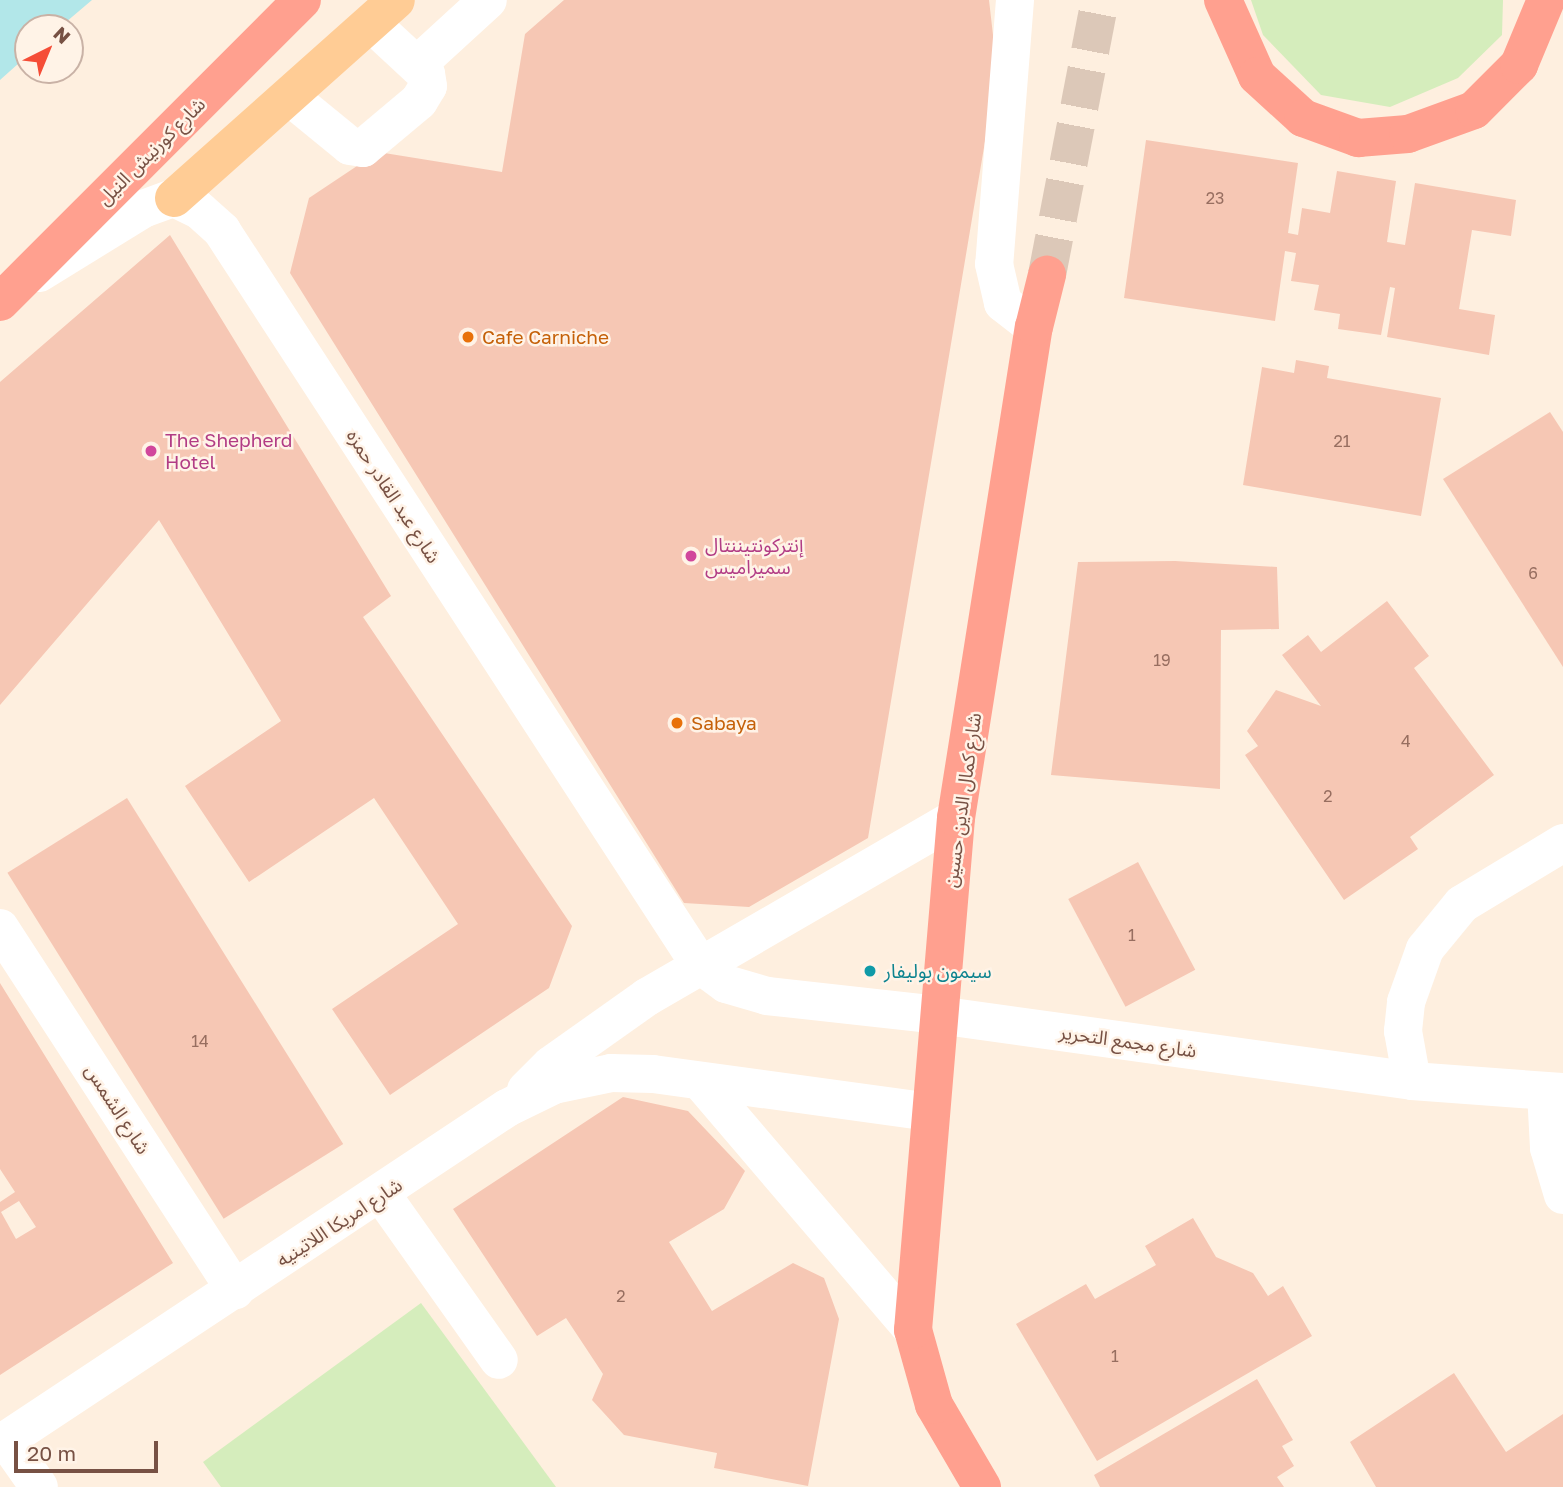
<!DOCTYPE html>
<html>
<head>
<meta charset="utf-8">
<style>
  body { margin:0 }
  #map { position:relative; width:1563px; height:1487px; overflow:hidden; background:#feefdf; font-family:"Golos Text","Noto Sans Arabic",sans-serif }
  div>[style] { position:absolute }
  .green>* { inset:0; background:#d5edbc }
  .water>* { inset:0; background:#b2e7e9 }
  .building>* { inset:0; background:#f6c7b4; transform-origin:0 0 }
  .highway-tunnel>* { height:38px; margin-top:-19px; transform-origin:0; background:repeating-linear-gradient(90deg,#dcc8b8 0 38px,transparent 0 57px) }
  .minor>* { height:38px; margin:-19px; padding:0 19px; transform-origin:19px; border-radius:19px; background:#fff }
  .major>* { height:38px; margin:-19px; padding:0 19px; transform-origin:19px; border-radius:19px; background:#ffcc95 }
  .highway>* { height:38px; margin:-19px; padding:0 19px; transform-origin:19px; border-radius:19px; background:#ffa08f }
  .dots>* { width:19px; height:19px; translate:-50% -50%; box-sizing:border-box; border:4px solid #fff3e7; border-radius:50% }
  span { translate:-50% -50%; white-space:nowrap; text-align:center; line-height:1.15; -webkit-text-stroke:5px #fff3e7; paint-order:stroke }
  .number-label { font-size:16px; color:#976e60 }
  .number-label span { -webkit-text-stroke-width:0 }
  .street-label { font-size:19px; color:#775144 }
  .food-label { font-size:19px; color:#c56008 }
  .left { translate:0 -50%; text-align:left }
  .hotel-label { font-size:19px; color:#b23c85 }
  .culture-label { font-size:19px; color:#0d838f }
  .north { position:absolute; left:14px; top:14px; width:70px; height:70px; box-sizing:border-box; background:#fff3e7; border:2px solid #c9b2a6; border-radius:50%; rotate:43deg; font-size:19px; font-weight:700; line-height:28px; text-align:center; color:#775144 }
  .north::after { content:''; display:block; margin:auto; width:24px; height:32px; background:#f54d37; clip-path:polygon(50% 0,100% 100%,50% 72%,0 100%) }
  .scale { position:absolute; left:14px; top:1441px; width:144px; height:32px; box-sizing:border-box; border:4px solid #775144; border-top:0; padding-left:9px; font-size:21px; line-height:24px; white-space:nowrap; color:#775144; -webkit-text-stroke:5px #fff3e7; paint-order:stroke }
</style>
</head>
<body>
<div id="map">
  <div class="green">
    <div style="clip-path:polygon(1251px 0,1503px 0,1502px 35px,1458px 78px,1390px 107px,1321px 95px,1263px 35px)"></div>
    <div style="clip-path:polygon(421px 1303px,556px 1487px,221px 1487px,203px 1462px)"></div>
  </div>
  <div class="water">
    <div style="clip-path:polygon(0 0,92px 0,59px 28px,28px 28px,28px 55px,0 80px)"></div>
  </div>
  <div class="building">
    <div style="clip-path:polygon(564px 0,989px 0,997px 70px,868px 838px,749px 907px,684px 903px,290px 273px,309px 198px,378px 152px,502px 172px,525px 34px)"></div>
    <div style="clip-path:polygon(1146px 140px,1298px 163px,1288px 233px,1298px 235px,1302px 208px,1330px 213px,1337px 171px,1396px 181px,1387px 242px,1405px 245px,1415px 183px,1516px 200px,1511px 236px,1472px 230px,1459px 309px,1495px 315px,1489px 355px,1387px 337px,1395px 288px,1390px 287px,1381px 335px,1338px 329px,1340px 314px,1314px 310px,1319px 285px,1291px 281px,1296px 253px,1285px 251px,1275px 321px,1124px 298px)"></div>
    <div style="clip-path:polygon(170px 235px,391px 596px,363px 617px,572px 926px,549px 988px,390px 1095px,332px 1009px,458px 924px,374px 798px,249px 882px,185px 786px,281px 721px,159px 520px,0 705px,0 382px)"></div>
    <div style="clip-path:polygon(1296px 360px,1329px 366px,1327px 378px,1441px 398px,1421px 516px,1243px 485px,1262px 367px,1294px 373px)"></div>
    <div style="clip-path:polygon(1550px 412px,1563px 432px,1563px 667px,1443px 479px)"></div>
    <div style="clip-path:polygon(1175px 561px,1277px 567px,1279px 629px,1221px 630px,1220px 789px,1051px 775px,1078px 562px)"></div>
    <div style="clip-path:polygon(1387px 601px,1429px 656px,1414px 668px,1494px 775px,1410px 837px,1418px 849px,1344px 900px,1245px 755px,1258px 746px,1247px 731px,1276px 690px,1321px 706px,1282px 655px,1308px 635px,1321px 652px)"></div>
    <div style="left:127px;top:798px;width:408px;height:141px;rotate:58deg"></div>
    <div style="left:1138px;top:862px;width:122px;height:79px;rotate:62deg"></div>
    <div style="clip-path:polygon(evenodd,0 983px,173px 1263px,0 1375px,0 1202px,15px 1192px,0 1169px,0 983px,19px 1201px,36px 1227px,16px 1239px,1px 1212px,19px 1201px)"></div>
    <div style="clip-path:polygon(623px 1097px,688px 1111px,745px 1171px,724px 1209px,669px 1242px,712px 1311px,793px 1263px,824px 1278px,839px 1319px,808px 1486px,714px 1468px,717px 1453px,624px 1435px,592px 1400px,603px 1374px,566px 1318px,537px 1336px,453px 1209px)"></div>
    <div style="clip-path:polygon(1193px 1218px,1216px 1257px,1253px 1273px,1268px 1296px,1283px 1286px,1312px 1336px,1097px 1461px,1016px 1324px,1086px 1284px,1095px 1299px,1156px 1265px,1145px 1246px)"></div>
    <div style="clip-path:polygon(1454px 1373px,1506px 1452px,1563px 1414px,1563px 1487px,1376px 1487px,1350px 1442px)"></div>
    <div style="clip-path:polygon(1257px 1379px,1293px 1440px,1282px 1446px,1294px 1466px,1277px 1477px,1284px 1487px,1100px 1487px,1094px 1475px)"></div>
  </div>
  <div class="highway-tunnel">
    <div style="left:1047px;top:275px;width:280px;rotate:-79.1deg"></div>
  </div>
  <div class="minor">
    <div style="left:1015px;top:0;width:265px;rotate:94.5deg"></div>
    <div style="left:994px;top:264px;width:40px;rotate:77deg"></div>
    <div style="left:1003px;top:303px;width:39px;rotate:38deg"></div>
    <div style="left:417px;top:65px;width:96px;rotate:-42.5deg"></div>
    <div style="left:290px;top:97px;width:77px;rotate:39.2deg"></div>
    <div style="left:350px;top:146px;width:13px;rotate:9deg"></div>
    <div style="left:363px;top:148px;width:73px;rotate:-40deg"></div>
    <div style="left:419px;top:101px;width:17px;rotate:-59deg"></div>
    <div style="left:428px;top:86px;width:12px;rotate:-99deg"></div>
    <div style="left:426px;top:74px;width:75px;rotate:-137.2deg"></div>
    <div style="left:39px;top:273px;width:122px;rotate:-31.6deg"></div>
    <div style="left:143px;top:209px;width:33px;rotate:-20deg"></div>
    <div style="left:174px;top:198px;width:28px;rotate:26deg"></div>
    <div style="left:199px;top:210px;width:31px;rotate:42deg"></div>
    <div style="left:222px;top:231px;width:876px;rotate:56.93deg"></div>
    <div style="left:700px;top:965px;width:32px;rotate:36deg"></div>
    <div style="left:726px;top:984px;width:43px;rotate:16.3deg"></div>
    <div style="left:767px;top:996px;width:172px;rotate:6.3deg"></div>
    <div style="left:938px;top:1015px;width:479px;rotate:7.9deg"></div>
    <div style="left:1412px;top:1081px;width:151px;rotate:4.2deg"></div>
    <div style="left:0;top:928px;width:432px;rotate:57deg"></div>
    <div style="left:1412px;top:1081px;width:51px;rotate:-100.2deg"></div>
    <div style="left:1403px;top:1031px;width:29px;rotate:-84deg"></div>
    <div style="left:1406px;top:1002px;width:56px;rotate:-70.3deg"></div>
    <div style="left:1425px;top:949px;width:58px;rotate:-50.6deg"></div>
    <div style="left:1462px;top:904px;width:118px;rotate:-31.1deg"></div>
    <div style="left:701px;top:1082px;width:326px;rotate:49.5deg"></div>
    <div style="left:526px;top:1090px;width:35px;rotate:-45deg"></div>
    <div style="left:551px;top:1065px;width:118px;rotate:-35.3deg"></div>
    <div style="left:647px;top:997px;width:357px;rotate:-30.1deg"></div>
    <div style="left:1546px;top:1092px;width:56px;rotate:86.9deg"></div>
    <div style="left:1549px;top:1148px;width:49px;rotate:73.4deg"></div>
    <div style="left:382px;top:1195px;width:202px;rotate:54.7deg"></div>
    <div style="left:6px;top:1440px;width:57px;rotate:54.9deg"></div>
    <div style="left:0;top:1444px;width:608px;rotate:-33.53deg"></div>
    <div style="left:507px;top:1108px;width:52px;rotate:-26.1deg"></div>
    <div style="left:554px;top:1085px;width:58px;rotate:-11.9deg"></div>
    <div style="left:611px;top:1073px;width:42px;rotate:1.4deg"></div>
    <div style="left:653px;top:1074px;width:279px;rotate:7.8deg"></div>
  </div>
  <div class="major">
    <div style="left:174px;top:198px;width:297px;rotate:-41.7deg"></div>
  </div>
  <div class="highway">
    <div style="left:1223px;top:0;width:83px;rotate:65.9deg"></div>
    <div style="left:1257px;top:76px;width:62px;rotate:42.4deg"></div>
    <div style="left:1303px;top:118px;width:59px;rotate:20deg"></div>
    <div style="left:1358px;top:138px;width:50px;rotate:-4.6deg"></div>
    <div style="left:1408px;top:134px;width:70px;rotate:-20deg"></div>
    <div style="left:1474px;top:110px;width:64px;rotate:-45deg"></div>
    <div style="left:1519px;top:65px;width:70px;rotate:-67.4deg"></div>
    <div style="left:0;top:302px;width:427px;rotate:-45deg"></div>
    <div style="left:982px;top:1487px;width:95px;rotate:-120.3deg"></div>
    <div style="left:934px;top:1405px;width:78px;rotate:-105.6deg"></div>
    <div style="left:913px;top:1330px;width:514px;rotate:-85.2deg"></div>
    <div style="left:956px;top:818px;width:497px;rotate:-81deg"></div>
    <div style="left:1034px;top:327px;width:54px;rotate:-76deg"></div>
  </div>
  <div class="dots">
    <div style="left:468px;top:337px;background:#e8710a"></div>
    <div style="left:151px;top:451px;background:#d1479c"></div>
    <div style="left:691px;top:556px;background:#d1479c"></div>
    <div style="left:677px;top:723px;background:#e8710a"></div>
    <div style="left:870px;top:971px;background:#0f9aa8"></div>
  </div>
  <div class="number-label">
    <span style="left:1215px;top:198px">23</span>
    <span style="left:1342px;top:441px">21</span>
    <span style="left:1533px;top:573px">6</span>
    <span style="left:1162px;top:660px">19</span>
    <span style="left:1406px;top:741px">4</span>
    <span style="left:1328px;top:796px">2</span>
    <span style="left:1132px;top:935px">1</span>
    <span style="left:200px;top:1041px">14</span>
    <span style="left:621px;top:1296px">2</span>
    <span style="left:1115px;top:1356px">1</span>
  </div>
  <div class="street-label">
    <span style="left:151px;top:151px;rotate:-45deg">شارع كورنيش النيل</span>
    <span style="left:394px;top:496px;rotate:57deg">شارع عبد القادر حمزه</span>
    <span style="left:962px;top:800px;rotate:-82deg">شارع كمال الدين حسين</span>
    <span style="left:1128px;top:1041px;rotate:8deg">شارع مجمع التحرير</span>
    <span style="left:118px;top:1109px;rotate:57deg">شارع الشمس</span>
    <span style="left:339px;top:1222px;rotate:-33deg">شارع امريكا اللاتينيه</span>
  </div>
  <div class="food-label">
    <span class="left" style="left:482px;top:337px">Cafe Carniche</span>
    <span class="left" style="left:691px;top:723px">Sabaya</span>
  </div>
  <div class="hotel-label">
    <span class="left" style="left:165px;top:451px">The Shepherd<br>Hotel</span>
    <span class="left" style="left:705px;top:556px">إنتركونتيننتال<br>سميراميس</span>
  </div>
  <div class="culture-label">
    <span class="left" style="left:884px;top:971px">سيمون بوليفار</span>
  </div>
  <div class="north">N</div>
  <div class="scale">20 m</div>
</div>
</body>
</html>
